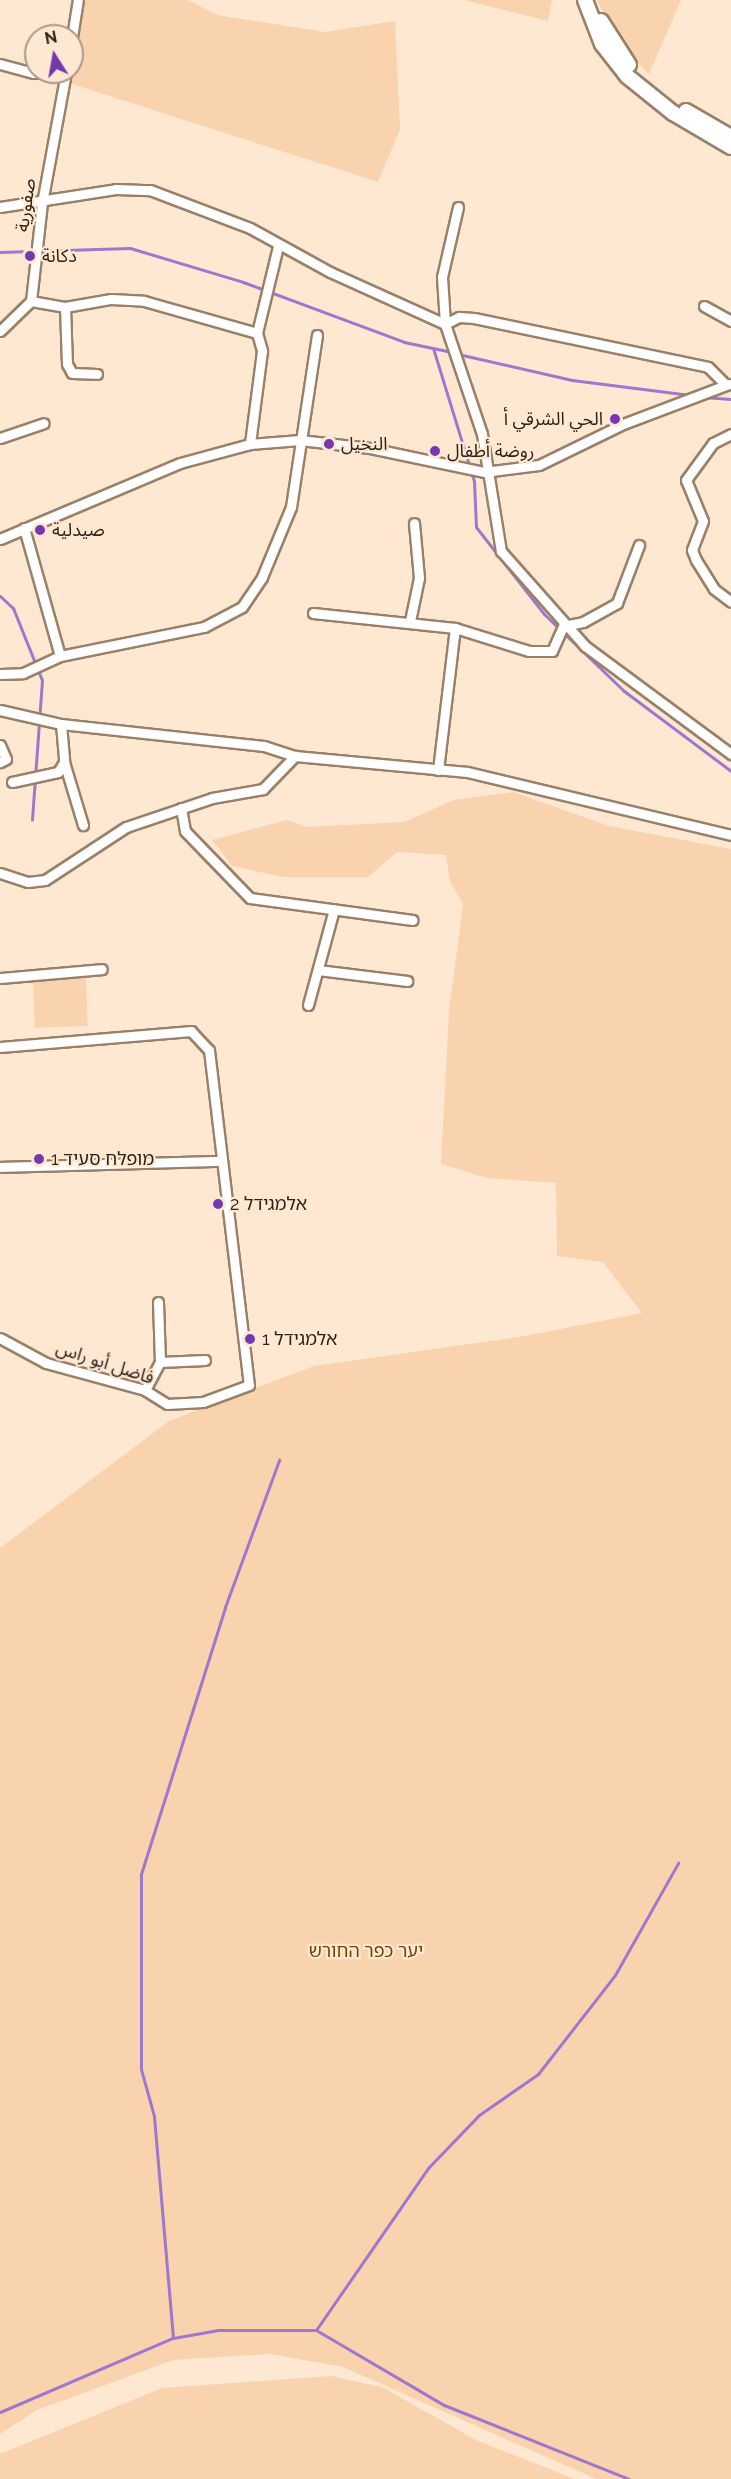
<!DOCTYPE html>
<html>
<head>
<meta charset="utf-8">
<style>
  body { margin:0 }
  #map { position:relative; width:731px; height:2479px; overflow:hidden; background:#fee8d2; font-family:Raleway,"Noto Sans Arabic","Noto Sans Hebrew",sans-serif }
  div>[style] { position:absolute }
  .green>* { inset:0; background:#f8d3ae; transform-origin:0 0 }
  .stream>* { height:3px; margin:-1.5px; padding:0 1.5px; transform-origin:1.5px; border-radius:1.5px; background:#9e78cc }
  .roads { filter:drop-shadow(2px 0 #998068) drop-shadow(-2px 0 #998068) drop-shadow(0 2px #998068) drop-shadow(0 -2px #998068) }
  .street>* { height:9px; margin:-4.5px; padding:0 4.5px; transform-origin:4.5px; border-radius:4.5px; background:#fff }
  .secondary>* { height:14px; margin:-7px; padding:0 7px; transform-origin:7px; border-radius:7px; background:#fff }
  .dots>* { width:16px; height:16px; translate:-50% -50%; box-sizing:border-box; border:3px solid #fee8d2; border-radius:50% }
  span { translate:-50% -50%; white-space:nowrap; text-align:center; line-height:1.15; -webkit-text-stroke:4.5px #fee8d2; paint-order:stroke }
  .street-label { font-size:18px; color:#2c2218 }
  .poi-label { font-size:18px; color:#2c2218 }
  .left { translate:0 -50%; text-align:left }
  .right { translate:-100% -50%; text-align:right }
  .park-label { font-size:18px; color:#744505 }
  .north { position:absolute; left:24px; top:24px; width:60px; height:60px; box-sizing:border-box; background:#fee8d2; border:2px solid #a98; border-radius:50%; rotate:349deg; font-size:16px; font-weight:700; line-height:24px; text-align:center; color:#2c2218 }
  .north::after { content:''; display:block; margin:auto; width:21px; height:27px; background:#7539af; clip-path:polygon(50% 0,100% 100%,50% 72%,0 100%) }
</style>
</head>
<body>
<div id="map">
  <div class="green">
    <div style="clip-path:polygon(85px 0,188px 0,217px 15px,325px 32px,395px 21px,400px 129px,378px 182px,69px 83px)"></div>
    <div style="clip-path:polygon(464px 0,552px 0,548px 21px)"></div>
    <div style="clip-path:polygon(597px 0,681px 0,649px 74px,618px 43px)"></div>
    <div style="clip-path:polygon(513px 792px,609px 826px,731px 849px,731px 2479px,596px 2479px,343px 2367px,270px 2354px,173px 2360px,37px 2410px,0 2434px,0 1548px,169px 1421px,314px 1366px,525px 1336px,642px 1313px,603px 1262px,557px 1256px,556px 1183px,487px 1178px,441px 1164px,449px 1012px,463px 904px,450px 882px,446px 855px,397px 852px,368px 877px,284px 877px,232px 866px,212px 840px,287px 820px,308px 827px,404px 822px,454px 800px)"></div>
    <div style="left:86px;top:978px;width:48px;height:53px;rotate:88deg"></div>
    <div style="clip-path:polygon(331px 2376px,382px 2387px,478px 2441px,575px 2479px,0 2479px,0 2454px,162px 2388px)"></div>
  </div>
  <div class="stream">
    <div style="left:0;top:252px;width:130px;rotate:-1.8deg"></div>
    <div style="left:130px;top:248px;width:118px;rotate:16.7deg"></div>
    <div style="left:243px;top:282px;width:172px;rotate:20.4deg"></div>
    <div style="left:404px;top:342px;width:49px;rotate:11.8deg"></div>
    <div style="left:433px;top:348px;width:139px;rotate:72.9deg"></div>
    <div style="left:474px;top:481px;width:46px;rotate:87.5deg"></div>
    <div style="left:476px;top:527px;width:110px;rotate:52deg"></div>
    <div style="left:544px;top:614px;width:111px;rotate:43.9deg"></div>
    <div style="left:624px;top:691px;width:134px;rotate:36.8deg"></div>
    <div style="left:458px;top:354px;width:117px;rotate:12.8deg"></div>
    <div style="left:572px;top:380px;width:119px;rotate:7.2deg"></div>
    <div style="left:703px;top:397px;width:28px;rotate:4deg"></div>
    <div style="left:0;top:596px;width:18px;rotate:43deg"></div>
    <div style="left:13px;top:608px;width:78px;rotate:68.1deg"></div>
    <div style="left:42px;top:680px;width:140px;rotate:94.1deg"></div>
    <div style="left:316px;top:2330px;width:198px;rotate:-55.3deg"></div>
    <div style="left:429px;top:2167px;width:72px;rotate:-46.1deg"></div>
    <div style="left:479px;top:2115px;width:72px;rotate:-34.8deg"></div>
    <div style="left:538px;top:2074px;width:125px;rotate:-52.1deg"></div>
    <div style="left:615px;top:1975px;width:129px;rotate:-60.6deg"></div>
    <div style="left:173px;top:2338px;width:223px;rotate:-94.9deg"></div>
    <div style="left:154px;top:2116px;width:49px;rotate:-105.5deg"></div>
    <div style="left:141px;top:2069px;width:195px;rotate:-90deg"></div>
    <div style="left:141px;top:1874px;width:280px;rotate:-72.5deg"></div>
    <div style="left:225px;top:1607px;width:157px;rotate:-69.8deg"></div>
    <div style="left:0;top:2412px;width:188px;rotate:-23.2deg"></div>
    <div style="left:173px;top:2338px;width:46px;rotate:-10.1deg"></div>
    <div style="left:218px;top:2330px;width:98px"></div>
    <div style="left:316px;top:2330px;width:148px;rotate:30.4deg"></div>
    <div style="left:444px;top:2405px;width:199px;rotate:21.8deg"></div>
  </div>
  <div class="roads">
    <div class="street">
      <div style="left:72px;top:37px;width:37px;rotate:-81deg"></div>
      <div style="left:0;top:64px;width:35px;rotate:15deg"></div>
      <div style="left:34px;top:73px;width:32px"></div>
      <div style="left:0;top:207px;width:117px;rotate:-8.8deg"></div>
      <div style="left:116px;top:189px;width:34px;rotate:2deg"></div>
      <div style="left:150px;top:190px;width:107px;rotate:20.8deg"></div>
      <div style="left:250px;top:228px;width:91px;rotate:28.8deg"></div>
      <div style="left:330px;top:272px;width:126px;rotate:24.3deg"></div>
      <div style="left:445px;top:324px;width:16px;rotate:-27deg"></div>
      <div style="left:459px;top:317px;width:15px;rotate:4deg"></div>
      <div style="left:474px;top:318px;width:239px;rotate:11.8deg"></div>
      <div style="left:708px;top:367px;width:24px;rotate:45deg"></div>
      <div style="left:458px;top:207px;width:72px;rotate:102.9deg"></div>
      <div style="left:442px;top:277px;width:47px;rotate:86.3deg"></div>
      <div style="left:445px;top:324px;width:116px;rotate:71.4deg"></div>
      <div style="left:482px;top:434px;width:119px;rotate:80.8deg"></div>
      <div style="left:501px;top:551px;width:127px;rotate:48.5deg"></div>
      <div style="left:585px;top:646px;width:182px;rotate:36.5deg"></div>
      <div style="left:31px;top:301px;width:35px;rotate:10deg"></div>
      <div style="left:65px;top:307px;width:47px;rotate:-9.9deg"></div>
      <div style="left:111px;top:299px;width:33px;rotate:3deg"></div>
      <div style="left:144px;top:301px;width:117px;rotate:15.8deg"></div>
      <div style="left:257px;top:333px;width:19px;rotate:74deg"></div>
      <div style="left:262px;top:351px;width:94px;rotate:97.4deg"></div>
      <div style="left:704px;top:306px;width:31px;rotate:29deg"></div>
      <div style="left:65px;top:307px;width:57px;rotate:88deg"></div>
      <div style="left:67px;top:364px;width:10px;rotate:61deg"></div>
      <div style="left:72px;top:373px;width:25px;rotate:2deg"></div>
      <div style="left:0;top:331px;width:43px;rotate:-44.1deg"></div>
      <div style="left:31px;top:301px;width:99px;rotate:-83.6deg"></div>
      <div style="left:42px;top:203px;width:133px;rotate:-79.6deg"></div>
      <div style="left:257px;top:333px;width:89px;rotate:-76.4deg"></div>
      <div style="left:731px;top:434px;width:20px;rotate:153deg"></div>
      <div style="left:713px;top:443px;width:46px;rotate:126.1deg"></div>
      <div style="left:686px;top:480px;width:44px;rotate:67.5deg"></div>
      <div style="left:703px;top:521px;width:31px;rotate:111deg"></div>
      <div style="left:692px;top:550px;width:11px;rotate:68deg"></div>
      <div style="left:696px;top:560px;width:34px;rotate:58deg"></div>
      <div style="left:714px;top:589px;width:21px;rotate:37deg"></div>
      <div style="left:0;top:438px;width:46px;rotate:-18.8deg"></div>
      <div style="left:24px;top:528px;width:133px;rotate:74.3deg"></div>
      <div style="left:0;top:539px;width:195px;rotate:-22.9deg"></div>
      <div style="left:180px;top:463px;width:73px;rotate:-15.2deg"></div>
      <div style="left:250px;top:444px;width:50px;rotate:-4.6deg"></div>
      <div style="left:300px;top:440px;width:70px;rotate:6.5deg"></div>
      <div style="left:370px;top:448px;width:116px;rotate:11.9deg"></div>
      <div style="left:484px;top:472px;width:55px;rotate:-7.3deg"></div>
      <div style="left:539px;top:465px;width:93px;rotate:-26deg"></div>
      <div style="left:623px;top:424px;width:113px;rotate:-20.7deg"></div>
      <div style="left:313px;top:613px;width:143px;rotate:6deg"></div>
      <div style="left:455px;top:628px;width:77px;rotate:17.3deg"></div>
      <div style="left:529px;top:651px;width:23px"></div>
      <div style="left:552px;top:651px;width:27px;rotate:-66deg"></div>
      <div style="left:563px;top:626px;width:20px;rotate:-11deg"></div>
      <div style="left:583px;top:622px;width:39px;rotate:-29deg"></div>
      <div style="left:617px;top:603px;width:62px;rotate:-69.2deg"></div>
      <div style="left:410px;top:621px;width:44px;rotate:-78.2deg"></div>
      <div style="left:419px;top:578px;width:55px;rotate:-95.2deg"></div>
      <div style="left:0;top:674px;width:23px;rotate:-2deg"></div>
      <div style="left:23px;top:673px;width:41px;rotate:-24.7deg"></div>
      <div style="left:60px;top:656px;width:147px;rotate:-11.4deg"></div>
      <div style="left:204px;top:627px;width:43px;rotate:-27.8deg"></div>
      <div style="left:242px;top:607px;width:36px;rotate:-56deg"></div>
      <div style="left:262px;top:577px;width:76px;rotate:-67.5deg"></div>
      <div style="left:291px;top:507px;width:174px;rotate:-81.4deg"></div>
      <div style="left:0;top:710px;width:63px;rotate:12.9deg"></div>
      <div style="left:61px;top:724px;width:204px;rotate:6.2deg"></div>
      <div style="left:264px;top:746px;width:33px;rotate:18deg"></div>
      <div style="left:295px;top:756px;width:173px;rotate:5.3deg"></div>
      <div style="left:467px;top:772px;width:271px;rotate:13.4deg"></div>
      <div style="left:61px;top:724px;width:38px;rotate:85deg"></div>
      <div style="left:64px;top:762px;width:66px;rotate:73.2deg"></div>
      <div style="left:0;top:745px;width:15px;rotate:67deg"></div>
      <div style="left:6px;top:759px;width:7px;rotate:153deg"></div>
      <div style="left:438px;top:770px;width:143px;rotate:-83.2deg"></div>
      <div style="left:12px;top:782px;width:47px;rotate:-12.3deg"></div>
      <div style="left:58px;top:772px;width:12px;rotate:-59deg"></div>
      <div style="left:181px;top:808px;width:23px;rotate:80deg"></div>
      <div style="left:185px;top:831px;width:93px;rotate:45.9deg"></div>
      <div style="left:250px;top:898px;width:164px;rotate:7.7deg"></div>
      <div style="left:0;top:873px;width:29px;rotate:18deg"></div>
      <div style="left:28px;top:882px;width:17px;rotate:-7deg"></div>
      <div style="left:45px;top:880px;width:97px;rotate:-33.2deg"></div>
      <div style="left:126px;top:827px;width:91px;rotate:-18.6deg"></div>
      <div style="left:212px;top:798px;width:52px;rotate:-10deg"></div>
      <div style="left:263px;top:789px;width:46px;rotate:-45.9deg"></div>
      <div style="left:318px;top:970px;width:90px;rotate:7deg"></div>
      <div style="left:0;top:978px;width:102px;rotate:-5deg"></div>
      <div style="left:308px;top:1005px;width:99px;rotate:-74.8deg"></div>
      <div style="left:0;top:1047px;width:192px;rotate:-4.8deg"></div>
      <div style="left:191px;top:1031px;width:26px;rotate:47deg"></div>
      <div style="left:209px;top:1050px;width:337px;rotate:83.2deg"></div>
      <div style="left:249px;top:1385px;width:49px;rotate:159.7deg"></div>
      <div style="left:203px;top:1402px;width:36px;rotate:177deg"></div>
      <div style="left:167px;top:1404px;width:26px;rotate:-148deg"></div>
      <div style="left:145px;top:1390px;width:103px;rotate:-164.7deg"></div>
      <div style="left:46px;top:1363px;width:52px;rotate:-151.5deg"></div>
      <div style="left:0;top:1167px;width:219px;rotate:-1.6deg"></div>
      <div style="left:160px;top:1362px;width:45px;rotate:-2.5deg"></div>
      <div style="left:145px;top:1390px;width:32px;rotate:-62deg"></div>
      <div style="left:160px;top:1362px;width:60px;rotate:-91.9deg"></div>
    </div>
    <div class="secondary">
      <div style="left:585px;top:0;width:47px;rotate:68.9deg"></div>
      <div style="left:602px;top:44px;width:41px;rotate:52deg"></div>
      <div style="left:627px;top:76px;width:59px;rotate:38.8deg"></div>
      <div style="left:673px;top:113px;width:67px;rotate:30.4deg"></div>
      <div style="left:601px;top:21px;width:52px;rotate:57.5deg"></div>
      <div style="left:686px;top:111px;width:52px;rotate:30deg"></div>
    </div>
  </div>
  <div class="dots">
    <div style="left:30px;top:256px;background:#7539af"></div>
    <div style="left:615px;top:419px;background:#7539af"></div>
    <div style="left:329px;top:444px;background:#7539af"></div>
    <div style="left:435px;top:451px;background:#7539af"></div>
    <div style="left:40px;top:530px;background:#7539af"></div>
    <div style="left:39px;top:1159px;background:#7539af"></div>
    <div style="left:218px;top:1204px;background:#7539af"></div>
    <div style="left:250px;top:1339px;background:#7539af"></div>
  </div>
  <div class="street-label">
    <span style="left:26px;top:205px;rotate:-82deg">صفورية</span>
    <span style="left:105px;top:1363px;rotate:18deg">فاضل أبو راس</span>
  </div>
  <div class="poi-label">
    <span class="left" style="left:42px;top:256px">دكانة</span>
    <span class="right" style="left:603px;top:419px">الحي الشرقي أ</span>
    <span class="left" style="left:341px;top:444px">النخيل</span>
    <span class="left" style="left:447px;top:451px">روضة أطفال</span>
    <span class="left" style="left:52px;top:530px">صيدلية</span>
    <span class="left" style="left:51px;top:1159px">מופלח סעיד 1</span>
    <span class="left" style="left:230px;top:1204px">אלמגידל 2</span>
    <span class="left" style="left:262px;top:1339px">אלמגידל 1</span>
  </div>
  <div class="park-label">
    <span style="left:366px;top:1951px">יער כפר החורש</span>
  </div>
  <div class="north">N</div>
</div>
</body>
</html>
